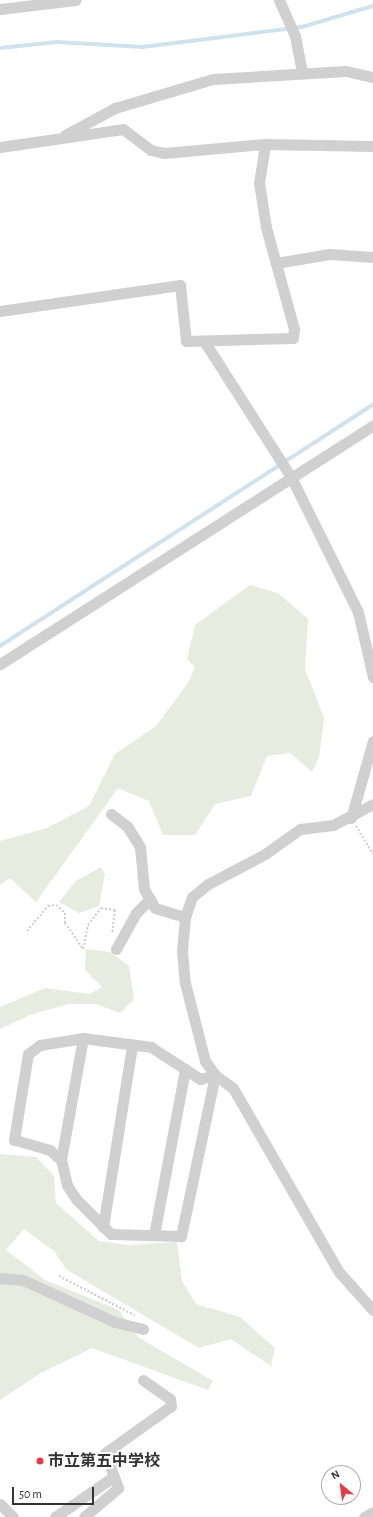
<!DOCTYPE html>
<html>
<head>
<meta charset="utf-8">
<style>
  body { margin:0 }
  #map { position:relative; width:373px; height:1517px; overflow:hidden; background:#fff; font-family:"Alegreya Sans","Noto Sans JP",sans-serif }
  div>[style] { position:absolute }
  .green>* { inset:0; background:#e6ecdf }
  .stream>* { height:3.5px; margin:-1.75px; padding:0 1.75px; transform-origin:1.75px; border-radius:1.75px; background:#cfe2ee }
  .path>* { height:2px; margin-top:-1px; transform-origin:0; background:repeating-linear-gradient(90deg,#cdcdcd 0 2px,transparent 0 4px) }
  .minor>* { height:11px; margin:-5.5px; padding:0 5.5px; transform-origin:5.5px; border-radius:5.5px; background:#d0d0d0 }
  .dots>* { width:11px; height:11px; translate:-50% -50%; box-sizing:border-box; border:2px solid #fff; border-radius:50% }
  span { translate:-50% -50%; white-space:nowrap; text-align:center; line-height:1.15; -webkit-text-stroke:4px #fff; paint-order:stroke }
  .poi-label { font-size:16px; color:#333; font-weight:700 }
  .left { translate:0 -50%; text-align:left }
  .north { position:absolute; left:321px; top:1465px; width:40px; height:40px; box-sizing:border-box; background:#fff; border:1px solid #adadad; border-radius:50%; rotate:331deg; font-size:11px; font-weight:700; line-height:16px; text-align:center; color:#333 }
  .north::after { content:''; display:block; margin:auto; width:14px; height:18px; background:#e63946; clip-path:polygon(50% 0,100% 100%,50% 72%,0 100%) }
  .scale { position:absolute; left:12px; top:1487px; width:82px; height:18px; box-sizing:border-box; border:2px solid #333; border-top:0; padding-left:5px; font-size:12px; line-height:14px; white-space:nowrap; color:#333; -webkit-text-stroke:3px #fff; paint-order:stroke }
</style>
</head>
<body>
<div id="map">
  <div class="green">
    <div style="clip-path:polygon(250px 585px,278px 593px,308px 619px,305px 669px,324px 718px,319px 757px,312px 772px,290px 753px,267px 756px,251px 796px,215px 804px,195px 835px,163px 835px,149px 801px,118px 788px,36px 902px,10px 878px,0 885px,0 841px,47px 828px,89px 806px,115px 754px,156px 726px,188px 683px,195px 667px,187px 659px,195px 625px)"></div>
    <div style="clip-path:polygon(101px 867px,105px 874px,99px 906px,79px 913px,59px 902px,76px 881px)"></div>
    <div style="clip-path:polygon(86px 949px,110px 952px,129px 966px,134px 999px,120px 1013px,96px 1004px,68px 1004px,30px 1015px,0 1029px,0 1007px,45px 988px,90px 994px,102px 987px,85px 970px)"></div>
    <div style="clip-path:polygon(0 1154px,36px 1157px,54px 1176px,56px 1203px,99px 1241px,128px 1245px,177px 1242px,182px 1281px,196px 1304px,240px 1317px,275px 1348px,271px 1366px,231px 1339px,199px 1348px,67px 1270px,54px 1251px,24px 1229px,6px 1250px,45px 1280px,119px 1310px,138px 1337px,213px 1381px,208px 1390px,92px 1348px,41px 1373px,0 1400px)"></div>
  </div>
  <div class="stream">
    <div style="left:0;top:48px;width:57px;rotate:-6deg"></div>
    <div style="left:57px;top:42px;width:86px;rotate:3.3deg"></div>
    <div style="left:143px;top:47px;width:160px;rotate:-7.2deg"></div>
    <div style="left:302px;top:27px;width:74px;rotate:-16.5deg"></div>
    <div style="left:0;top:646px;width:444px;rotate:-32.9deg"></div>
  </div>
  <div class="path">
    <div style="left:356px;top:826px;width:33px;rotate:59deg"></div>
    <div style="left:27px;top:931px;width:33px;rotate:-50deg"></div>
    <div style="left:48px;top:906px;width:8px;rotate:-7deg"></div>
    <div style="left:56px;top:905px;width:12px;rotate:42deg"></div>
    <div style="left:65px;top:913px;width:10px;rotate:90deg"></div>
    <div style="left:65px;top:923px;width:32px;rotate:55deg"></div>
    <div style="left:83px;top:949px;width:25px;rotate:-78deg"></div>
    <div style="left:88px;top:925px;width:21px;rotate:-53deg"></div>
    <div style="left:101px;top:908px;width:14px;rotate:8deg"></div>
    <div style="left:115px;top:910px;width:24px;rotate:97deg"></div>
    <div style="left:59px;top:1276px;width:85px;rotate:27.5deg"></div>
  </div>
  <div class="minor">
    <div style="left:279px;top:0;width:39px;rotate:66deg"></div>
    <div style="left:295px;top:36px;width:38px;rotate:79deg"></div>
    <div style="left:0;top:9px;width:76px;rotate:-6.8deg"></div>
    <div style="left:65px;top:135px;width:57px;rotate:-28.4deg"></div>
    <div style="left:115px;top:108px;width:102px;rotate:-16.5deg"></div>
    <div style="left:213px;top:79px;width:133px;rotate:-3.4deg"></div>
    <div style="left:346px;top:71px;width:28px;rotate:13deg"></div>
    <div style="left:0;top:147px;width:124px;rotate:-8.3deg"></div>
    <div style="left:123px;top:129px;width:35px;rotate:37deg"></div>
    <div style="left:151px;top:150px;width:13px;rotate:13deg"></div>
    <div style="left:164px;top:153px;width:101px;rotate:-5.1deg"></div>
    <div style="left:265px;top:144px;width:108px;rotate:1.1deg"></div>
    <div style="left:276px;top:263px;width:54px;rotate:-9.6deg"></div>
    <div style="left:329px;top:254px;width:44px;rotate:3.9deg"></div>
    <div style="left:0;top:311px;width:182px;rotate:-8.2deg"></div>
    <div style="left:180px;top:285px;width:56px;rotate:83.9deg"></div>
    <div style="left:186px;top:341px;width:107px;rotate:-1.6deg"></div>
    <div style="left:293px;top:338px;width:9px;rotate:-84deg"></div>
    <div style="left:294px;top:329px;width:106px;rotate:-105.4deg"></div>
    <div style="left:266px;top:227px;width:45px;rotate:-99deg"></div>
    <div style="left:259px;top:183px;width:39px;rotate:-81deg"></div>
    <div style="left:204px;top:341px;width:161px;rotate:57.4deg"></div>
    <div style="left:291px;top:477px;width:151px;rotate:63.6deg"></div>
    <div style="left:358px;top:612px;width:67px;rotate:77deg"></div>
    <div style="left:0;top:664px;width:443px;rotate:-32.6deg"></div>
    <div style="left:373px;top:804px;width:45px;rotate:152.3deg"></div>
    <div style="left:333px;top:825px;width:33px;rotate:173deg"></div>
    <div style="left:300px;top:829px;width:43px;rotate:144.5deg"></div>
    <div style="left:265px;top:854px;width:64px;rotate:152.2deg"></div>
    <div style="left:208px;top:884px;width:21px;rotate:141deg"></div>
    <div style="left:192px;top:897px;width:21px;rotate:109deg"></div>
    <div style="left:185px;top:917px;width:34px;rotate:95deg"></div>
    <div style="left:182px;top:951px;width:32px;rotate:85deg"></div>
    <div style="left:185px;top:983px;width:81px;rotate:75.6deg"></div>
    <div style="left:205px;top:1061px;width:17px;rotate:54deg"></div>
    <div style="left:215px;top:1075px;width:22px;rotate:36deg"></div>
    <div style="left:233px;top:1088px;width:212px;rotate:60.1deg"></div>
    <div style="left:339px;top:1272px;width:51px;rotate:48.2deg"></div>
    <div style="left:111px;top:814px;width:20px;rotate:37deg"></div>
    <div style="left:127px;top:826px;width:25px;rotate:58deg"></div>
    <div style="left:140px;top:847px;width:42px;rotate:84.6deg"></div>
    <div style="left:144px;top:889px;width:22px;rotate:60deg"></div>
    <div style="left:155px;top:908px;width:31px;rotate:17deg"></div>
    <div style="left:351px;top:818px;width:80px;rotate:-74.1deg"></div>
    <div style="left:116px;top:949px;width:41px;rotate:-60.9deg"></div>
    <div style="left:136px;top:913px;width:20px;rotate:-45deg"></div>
    <div style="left:83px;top:1038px;width:69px;rotate:7.5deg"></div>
    <div style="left:151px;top:1047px;width:59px;rotate:33.1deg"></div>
    <div style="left:200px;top:1079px;width:16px;rotate:-15deg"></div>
    <div style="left:215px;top:1075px;width:165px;rotate:101.9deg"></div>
    <div style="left:181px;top:1236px;width:70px;rotate:-178.4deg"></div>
    <div style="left:111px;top:1234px;width:49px;rotate:-135deg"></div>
    <div style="left:76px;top:1199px;width:17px;rotate:-123deg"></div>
    <div style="left:67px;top:1185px;width:26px;rotate:-103deg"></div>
    <div style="left:61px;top:1160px;width:15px;rotate:-138deg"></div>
    <div style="left:50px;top:1150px;width:37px;rotate:-164deg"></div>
    <div style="left:14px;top:1140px;width:87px;rotate:-80.8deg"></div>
    <div style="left:28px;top:1054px;width:15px;rotate:-37deg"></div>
    <div style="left:40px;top:1045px;width:44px;rotate:-9.2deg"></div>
    <div style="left:61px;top:1160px;width:124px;rotate:-79.8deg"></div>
    <div style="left:103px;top:1227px;width:184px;rotate:-80.9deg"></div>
    <div style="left:154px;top:1235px;width:169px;rotate:-79.4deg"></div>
    <div style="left:0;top:1278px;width:23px;rotate:5deg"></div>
    <div style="left:23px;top:1280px;width:101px;rotate:24.5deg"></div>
    <div style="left:115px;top:1322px;width:29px;rotate:14deg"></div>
    <div style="left:0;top:1504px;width:18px;rotate:45deg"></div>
    <div style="left:55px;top:1517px;width:70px;rotate:-34.6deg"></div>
    <div style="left:84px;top:1517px;width:45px;rotate:-40.5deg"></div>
    <div style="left:118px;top:1488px;width:37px;rotate:-110deg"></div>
    <div style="left:105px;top:1453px;width:81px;rotate:-35.5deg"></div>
    <div style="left:171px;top:1406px;width:7px;rotate:-98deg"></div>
    <div style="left:170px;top:1399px;width:33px;rotate:-145deg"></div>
    <div style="left:364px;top:1517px;width:10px;rotate:-29deg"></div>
  </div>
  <div class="dots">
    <div style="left:40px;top:1461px;background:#e63946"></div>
  </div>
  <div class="poi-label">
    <span class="left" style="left:48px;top:1461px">市立第五中学校</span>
  </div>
  <div class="north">N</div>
  <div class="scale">50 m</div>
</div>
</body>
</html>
